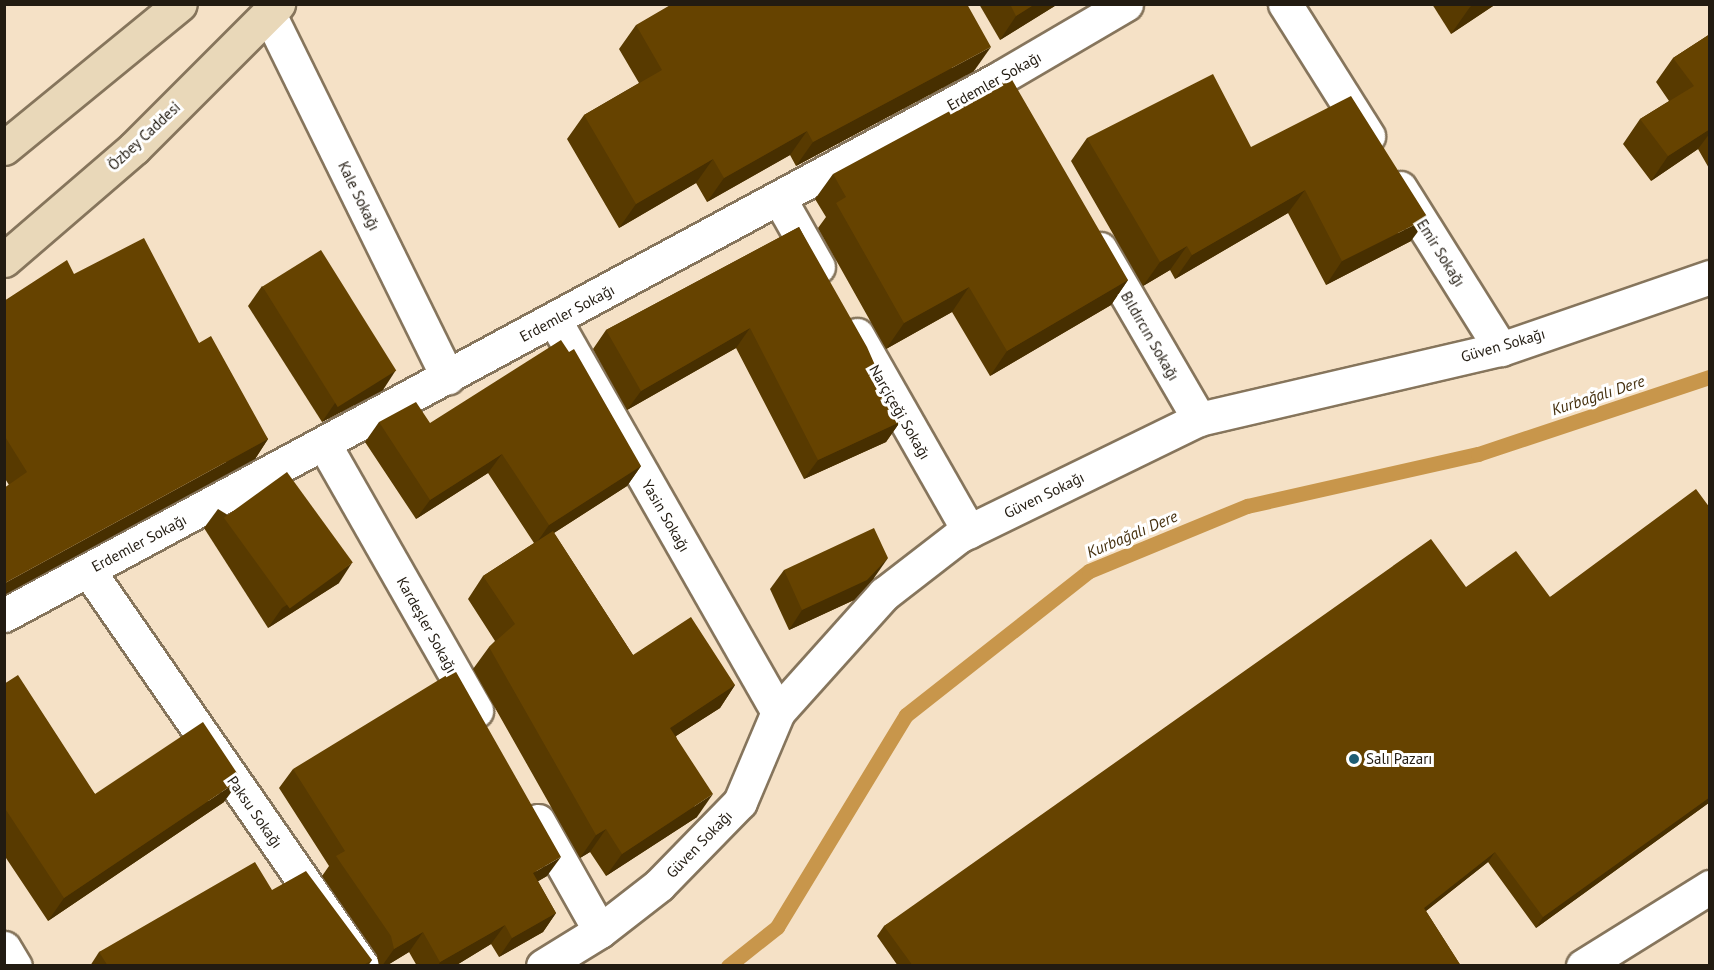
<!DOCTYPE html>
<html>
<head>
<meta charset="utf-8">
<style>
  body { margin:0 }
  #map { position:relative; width:1714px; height:970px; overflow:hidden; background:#f5e1c6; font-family:"PT Sans",sans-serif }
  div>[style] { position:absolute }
  .stream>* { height:15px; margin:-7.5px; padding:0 7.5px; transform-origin:7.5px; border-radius:7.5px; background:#c8964b }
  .roads { filter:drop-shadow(2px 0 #86755c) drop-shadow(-2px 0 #86755c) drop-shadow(0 2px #86755c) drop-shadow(0 -2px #86755c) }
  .pedestrian>* { height:33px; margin:-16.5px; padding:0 16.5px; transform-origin:16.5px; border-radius:16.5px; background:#fff }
  .minor>* { height:33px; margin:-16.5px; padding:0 16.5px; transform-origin:16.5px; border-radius:16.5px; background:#fff }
  .secondary>* { height:33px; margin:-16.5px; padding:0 16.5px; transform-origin:16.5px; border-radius:16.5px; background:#e9d8b9 }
  .wall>* { inset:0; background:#583a00 }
  .shaded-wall>* { inset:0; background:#472f00 }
  .building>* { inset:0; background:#664300; transform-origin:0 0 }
  .dots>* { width:16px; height:16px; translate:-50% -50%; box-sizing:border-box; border:3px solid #fff; border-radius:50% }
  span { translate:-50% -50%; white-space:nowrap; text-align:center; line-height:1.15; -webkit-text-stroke:6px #fff; paint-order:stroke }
  .street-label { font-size:15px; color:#221b11 }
  .poi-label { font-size:15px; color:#221b11 }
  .left { translate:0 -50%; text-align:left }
  .water-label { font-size:16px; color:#45300f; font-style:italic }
  .frame { position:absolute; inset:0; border:6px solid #221b11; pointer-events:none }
</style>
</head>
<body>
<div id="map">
  <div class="stream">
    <div style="left:728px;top:966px;width:63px;rotate:-38.5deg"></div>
    <div style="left:777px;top:927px;width:248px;rotate:-58.7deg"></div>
    <div style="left:906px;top:715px;width:233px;rotate:-38.2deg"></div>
    <div style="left:1089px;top:571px;width:171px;rotate:-22.4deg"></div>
    <div style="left:1247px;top:506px;width:237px;rotate:-12.7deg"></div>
    <div style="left:1478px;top:454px;width:244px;rotate:-18.4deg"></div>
  </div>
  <div class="roads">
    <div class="pedestrian">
      <div style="left:1583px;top:966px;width:150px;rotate:-31.9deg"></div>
    </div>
    <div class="minor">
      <div style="left:1285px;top:4px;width:156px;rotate:57.8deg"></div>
      <div style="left:269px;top:14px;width:405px;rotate:63.8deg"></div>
      <div style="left:1400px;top:188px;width:190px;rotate:57.9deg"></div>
      <div style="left:779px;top:198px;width:79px;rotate:60.5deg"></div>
      <div style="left:1100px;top:249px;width:197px;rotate:59.8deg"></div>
      <div style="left:555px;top:321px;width:450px;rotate:60.3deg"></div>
      <div style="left:857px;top:335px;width:226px;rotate:60.3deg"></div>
      <div style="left:324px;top:444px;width:307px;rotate:60.3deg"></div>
      <div style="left:88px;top:570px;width:482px;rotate:55.3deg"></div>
      <div style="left:4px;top:615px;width:1132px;rotate:-28.33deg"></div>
      <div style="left:1000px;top:78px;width:146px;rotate:-30.4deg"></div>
      <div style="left:538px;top:821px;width:126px;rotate:60.6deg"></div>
      <div style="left:4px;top:948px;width:21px;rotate:59deg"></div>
      <div style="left:543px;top:966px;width:67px;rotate:-31.6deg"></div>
      <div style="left:600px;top:931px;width:75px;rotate:-37.9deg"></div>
      <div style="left:659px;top:885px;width:116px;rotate:-45.7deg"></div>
      <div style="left:740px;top:802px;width:98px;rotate:-67.1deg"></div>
      <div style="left:778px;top:712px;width:159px;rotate:-48.1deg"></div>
      <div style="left:884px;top:594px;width:95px;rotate:-37.7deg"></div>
      <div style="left:959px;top:536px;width:267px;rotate:-26deg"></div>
      <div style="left:1199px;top:419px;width:310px;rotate:-13.1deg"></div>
      <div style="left:1501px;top:349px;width:221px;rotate:-19deg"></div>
    </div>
    <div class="secondary">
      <div style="left:4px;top:148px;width:227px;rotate:-39.3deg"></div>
      <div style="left:4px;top:260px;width:172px;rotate:-40.7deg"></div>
      <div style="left:134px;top:148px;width:204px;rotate:-45deg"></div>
    </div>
  </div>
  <div class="wall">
    <div style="clip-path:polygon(979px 4px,1058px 4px,1000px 40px)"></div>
    <div style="clip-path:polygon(1432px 4px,1496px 4px,1451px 34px)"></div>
    <div style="clip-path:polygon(636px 25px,974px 71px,796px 166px,790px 155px,707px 202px,696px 183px,619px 228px,567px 139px,584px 115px,639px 83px,619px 49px)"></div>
    <div style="clip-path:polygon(1710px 34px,1710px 170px,1698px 149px,1651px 181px,1623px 144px,1640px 119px,1669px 101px,1656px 82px,1673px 58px)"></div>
    <div style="clip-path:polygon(1087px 138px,1251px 147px,1411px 241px,1326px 285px,1288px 213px,1175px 279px,1170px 270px,1143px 286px,1071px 161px)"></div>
    <div style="clip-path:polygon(833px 174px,1128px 280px,1111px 305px,990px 376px,952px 312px,886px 349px,818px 228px,826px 217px,815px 199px)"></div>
    <div style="clip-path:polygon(799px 227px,900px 422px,886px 442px,804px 479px,736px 348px,627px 410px,593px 349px,606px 330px)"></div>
    <div style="clip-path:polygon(74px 274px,199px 343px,268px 439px,255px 459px,9px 485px,4px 477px,4px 301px)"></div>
    <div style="clip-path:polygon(262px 286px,383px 390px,322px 422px,248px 306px)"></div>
    <div style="clip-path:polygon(379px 422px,430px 423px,641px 466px,627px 486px,554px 533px,633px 655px,735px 685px,720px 708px,676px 736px,697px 817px,606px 876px,590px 852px,580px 858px,473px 669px,489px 647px,495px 641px,468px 599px,483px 576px,534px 543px,488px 473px,416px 519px,365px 442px)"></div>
    <div style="clip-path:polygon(1710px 508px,1710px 802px,1536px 928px,1488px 862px,1426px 911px,1461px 966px,898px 966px,877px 936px,884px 926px,1466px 587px,1550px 597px)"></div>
    <div style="clip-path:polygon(218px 509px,339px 583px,268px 628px,204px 528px)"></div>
    <div style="clip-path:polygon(784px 570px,874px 578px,854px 600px,789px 630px,770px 589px)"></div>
    <div style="clip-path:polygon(4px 684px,95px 794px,224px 802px,48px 921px,4px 855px)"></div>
    <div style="clip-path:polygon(293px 769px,547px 876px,538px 881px,556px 913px,543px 932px,499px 957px,491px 944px,455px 966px,417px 966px,409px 952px,386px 966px,379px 966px,377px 955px,322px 876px,329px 866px,279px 788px)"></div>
    <div style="clip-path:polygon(272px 890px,372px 960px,368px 966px,90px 966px,99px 952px)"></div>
  </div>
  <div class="shaded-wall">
    <div style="clip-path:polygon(1035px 4px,1058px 4px,1000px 40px,1016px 16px)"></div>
    <div style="clip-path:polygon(1474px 4px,1496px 4px,1451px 34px,1470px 7px)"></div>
    <div style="clip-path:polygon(991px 47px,974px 71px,796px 166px,813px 142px)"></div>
    <div style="clip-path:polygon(1710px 129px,1710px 133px,1698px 149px,1651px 181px,1668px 156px)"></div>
    <div style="clip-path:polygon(807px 131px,790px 155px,707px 202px,724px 178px)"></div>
    <div style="clip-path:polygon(713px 159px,696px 183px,619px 228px,636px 204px)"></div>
    <div style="clip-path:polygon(1305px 190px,1288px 213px,1175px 279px,1192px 255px)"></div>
    <div style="clip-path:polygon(1428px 218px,1411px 241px,1326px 285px,1342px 261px)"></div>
    <div style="clip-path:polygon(1187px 246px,1170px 270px,1143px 286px,1160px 262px)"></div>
    <div style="clip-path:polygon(1128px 280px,1111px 305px,990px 376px,1007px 351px)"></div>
    <div style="clip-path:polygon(969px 287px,952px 312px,886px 349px,904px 323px)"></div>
    <div style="clip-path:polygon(750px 328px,736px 348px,627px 410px,641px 391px)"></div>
    <div style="clip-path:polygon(396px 370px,383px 390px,322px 422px,335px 403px)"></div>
    <div style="clip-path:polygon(900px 422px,886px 442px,804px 479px,818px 460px)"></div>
    <div style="clip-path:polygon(268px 439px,255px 459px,4px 595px,5px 583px)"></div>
    <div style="clip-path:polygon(502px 454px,488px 473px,416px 519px,430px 500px)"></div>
    <div style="clip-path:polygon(641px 466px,627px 486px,535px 545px,549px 525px)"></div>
    <div style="clip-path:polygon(888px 558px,874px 578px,854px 600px,789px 630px,802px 610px)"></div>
    <div style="clip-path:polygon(352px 563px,339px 583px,268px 628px,282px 608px)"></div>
    <div style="clip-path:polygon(735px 685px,720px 708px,654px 750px,670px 728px)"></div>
    <div style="clip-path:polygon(241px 779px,224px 802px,48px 921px,64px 898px)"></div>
    <div style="clip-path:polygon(713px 794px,697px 817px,606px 876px,622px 854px)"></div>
    <div style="clip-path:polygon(1710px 797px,1710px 802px,1536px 928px,1543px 917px)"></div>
    <div style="clip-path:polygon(606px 829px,590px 852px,580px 858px,596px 835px)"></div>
    <div style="clip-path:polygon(1495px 852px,1488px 862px,1417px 918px,1424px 908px)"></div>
    <div style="clip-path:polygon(561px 857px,547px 876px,520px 892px,533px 873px)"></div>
    <div style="clip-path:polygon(556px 913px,543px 932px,499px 957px,512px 938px)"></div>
    <div style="clip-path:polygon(505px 925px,491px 944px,455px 966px,438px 966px,440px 962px)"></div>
    <div style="clip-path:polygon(423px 932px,409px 952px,386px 966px,382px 966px,394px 949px)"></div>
  </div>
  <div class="building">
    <div style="clip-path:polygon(672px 4px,967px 4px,991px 47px,813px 142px,807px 131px,724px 178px,713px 159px,636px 204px,584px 115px,662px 70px,636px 25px)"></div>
    <div style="clip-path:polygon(1010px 4px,1035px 4px,1016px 16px)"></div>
    <div style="clip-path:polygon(1710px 34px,1710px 129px,1668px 156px,1640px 119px,1694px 86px,1673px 58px)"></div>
    <div style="clip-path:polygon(1213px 74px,1251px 147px,1351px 96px,1428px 218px,1342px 261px,1305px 190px,1192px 255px,1187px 246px,1160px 262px,1087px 138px)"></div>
    <div style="clip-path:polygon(1011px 78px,1128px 280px,1007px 351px,969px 287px,904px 323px,836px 203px,846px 197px,833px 174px)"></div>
    <div style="clip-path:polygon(799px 227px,867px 347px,900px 422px,818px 460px,750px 328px,641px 391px,606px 330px)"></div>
    <div style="clip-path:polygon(144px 238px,199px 343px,211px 336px,268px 439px,5px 583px,4px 488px,27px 472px,4px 435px,4px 301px,67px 260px,74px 274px)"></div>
    <div style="left:321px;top:250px;width:142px;height:69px;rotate:58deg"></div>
    <div style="clip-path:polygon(561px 340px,569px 352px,574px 349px,641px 466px,549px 525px,502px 454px,430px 500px,379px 422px,416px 402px,430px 423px)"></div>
    <div style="left:287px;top:472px;width:112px;height:78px;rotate:54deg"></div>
    <div style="clip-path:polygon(1696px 489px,1710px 508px,1710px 797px,1543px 917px,1495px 852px,1424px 908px,1461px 966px,913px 966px,884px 926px,1431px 539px,1466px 587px,1516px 551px,1550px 597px)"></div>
    <div style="clip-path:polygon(874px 528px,888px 558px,867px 580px,802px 610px,784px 570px)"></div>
    <div style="clip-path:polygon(553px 531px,633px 655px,691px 617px,735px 685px,670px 728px,713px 794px,622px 854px,606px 829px,596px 835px,489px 647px,515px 624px,483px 576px)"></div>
    <div style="clip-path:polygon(455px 670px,561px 857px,533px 873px,556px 913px,512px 938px,505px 925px,440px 962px,423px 932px,394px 949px,391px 936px,336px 856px,345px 851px,293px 769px)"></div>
    <div style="clip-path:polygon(18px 675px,95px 794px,203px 722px,241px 779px,64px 898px,4px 807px,4px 684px)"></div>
    <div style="clip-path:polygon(255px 862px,272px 890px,306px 871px,372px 960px,362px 966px,108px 966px,99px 952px)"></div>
  </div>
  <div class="dots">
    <div style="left:1354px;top:759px;background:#1f5d74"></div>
  </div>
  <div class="street-label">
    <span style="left:994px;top:81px;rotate:-29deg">Erdemler Sokağı</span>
    <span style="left:144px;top:136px;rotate:-43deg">Özbey Caddesi</span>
    <span style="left:359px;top:196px;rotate:64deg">Kale Sokağı</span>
    <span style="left:1441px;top:253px;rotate:58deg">Emir Sokağı</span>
    <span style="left:567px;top:313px;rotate:-28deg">Erdemler Sokağı</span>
    <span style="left:1150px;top:336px;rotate:60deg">Bıldırcın Sokağı</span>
    <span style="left:1503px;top:345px;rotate:-16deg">Güven Sokağı</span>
    <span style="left:900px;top:412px;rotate:60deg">Narçiçeği Sokağı</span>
    <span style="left:1044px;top:495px;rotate:-26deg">Güven Sokağı</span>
    <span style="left:666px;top:516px;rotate:60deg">Yasin Sokağı</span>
    <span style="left:139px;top:543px;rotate:-28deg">Erdemler Sokağı</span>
    <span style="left:427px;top:625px;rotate:61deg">Kardeşler Sokağı</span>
    <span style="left:255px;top:812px;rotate:55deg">Paksu Sokağı</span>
    <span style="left:699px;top:844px;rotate:-46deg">Güven Sokağı</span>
  </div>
  <div class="poi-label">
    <span class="left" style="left:1366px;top:759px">Salı Pazarı</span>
  </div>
  <div class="water-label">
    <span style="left:1598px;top:395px;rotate:-18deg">Kurbağalı Dere</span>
    <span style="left:1132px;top:534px;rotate:-23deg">Kurbağalı Dere</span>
  </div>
  <div class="frame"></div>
</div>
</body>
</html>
